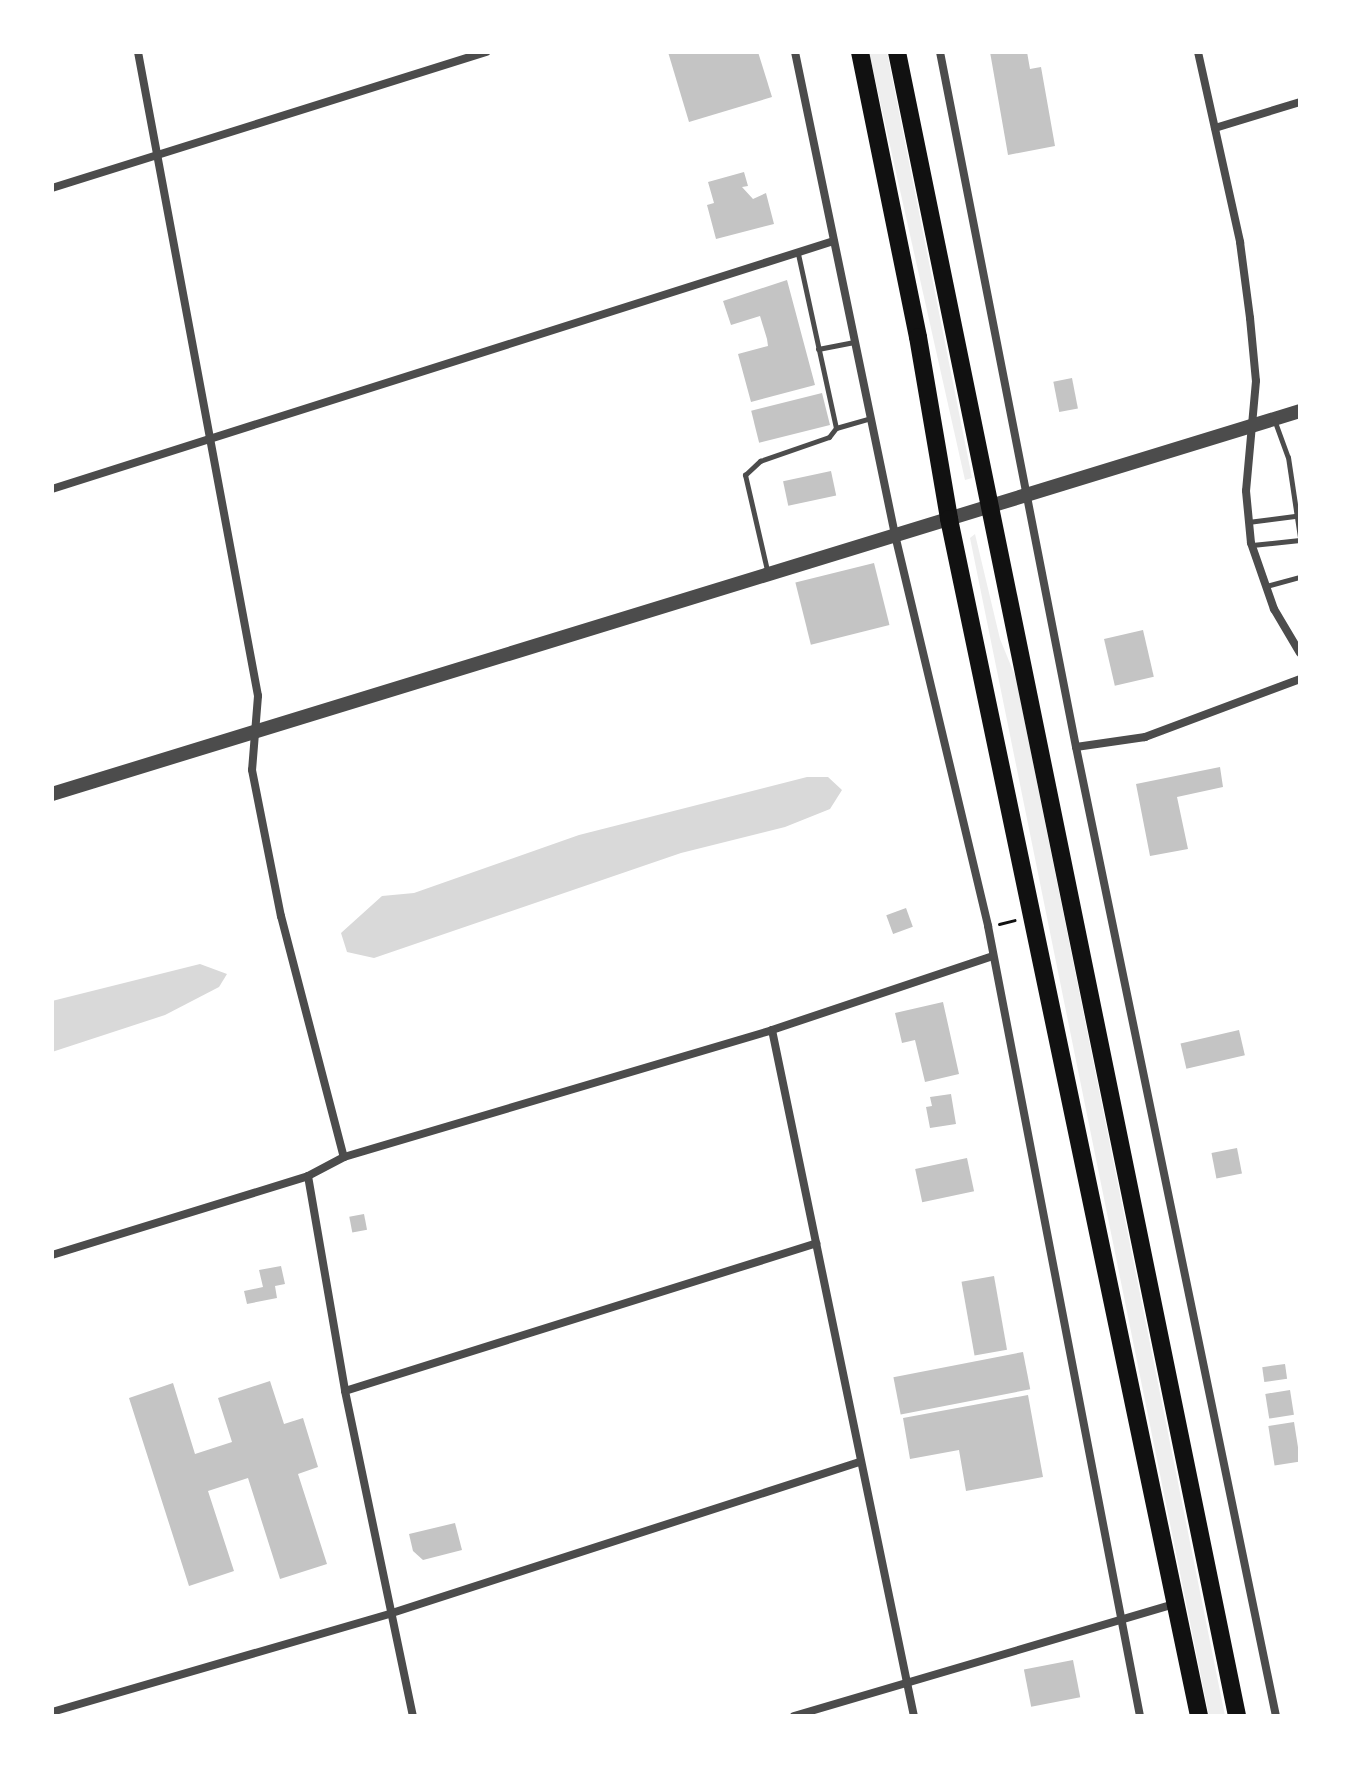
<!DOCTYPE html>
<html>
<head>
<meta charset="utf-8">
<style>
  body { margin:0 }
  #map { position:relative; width:1352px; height:1768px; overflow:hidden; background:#fff; font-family:"Nunito Sans",sans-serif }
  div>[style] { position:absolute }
  .green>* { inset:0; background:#eee }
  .water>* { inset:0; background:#d9d9d9 }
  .building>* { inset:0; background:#c4c4c4; transform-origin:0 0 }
  .path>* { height:3px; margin:-1.5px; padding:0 1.5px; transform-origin:1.5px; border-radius:1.5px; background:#111 }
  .service>* { height:5px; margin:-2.5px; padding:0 2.5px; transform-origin:2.5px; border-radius:2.5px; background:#4c4c4c }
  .minor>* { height:8px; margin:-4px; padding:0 4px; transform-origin:4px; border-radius:4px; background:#4c4c4c }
  .tertiary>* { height:14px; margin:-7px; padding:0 7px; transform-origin:7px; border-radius:7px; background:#4c4c4c }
  .primary>* { height:18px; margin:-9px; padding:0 9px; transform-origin:9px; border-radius:9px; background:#111 }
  span { translate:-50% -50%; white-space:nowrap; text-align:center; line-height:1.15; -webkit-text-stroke:8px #fff; paint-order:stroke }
  .frame { position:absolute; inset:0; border:54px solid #fff; pointer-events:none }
</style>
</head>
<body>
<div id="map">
  <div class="green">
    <div style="clip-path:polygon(869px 52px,887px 52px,972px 478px,965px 480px)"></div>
    <div style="clip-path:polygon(975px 534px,1000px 639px,1016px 678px,1225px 1716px,1209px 1716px,970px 538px)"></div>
  </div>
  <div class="water">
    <div style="clip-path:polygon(807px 777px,828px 777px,842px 790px,830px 809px,785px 827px,681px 853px,374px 958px,347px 952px,341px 933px,382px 896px,414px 893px,579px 835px)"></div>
    <div style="clip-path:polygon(200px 964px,227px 974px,219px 987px,165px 1015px,52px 1052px,52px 1001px)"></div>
  </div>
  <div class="building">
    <div style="clip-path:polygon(668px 52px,758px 52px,772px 97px,689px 122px)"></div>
    <div style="clip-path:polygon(990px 52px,1027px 52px,1030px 69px,1041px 67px,1055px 146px,1008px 155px)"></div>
    <div style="clip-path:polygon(744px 172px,748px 186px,742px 187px,753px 199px,766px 193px,774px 224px,716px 239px,707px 205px,714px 203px,708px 182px)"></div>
    <div style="clip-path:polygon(787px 280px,815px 385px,751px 402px,738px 354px,768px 346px,767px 339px,760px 316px,731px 325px,723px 301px)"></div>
    <div style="left:1072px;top:378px;width:31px;height:19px;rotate:79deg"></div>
    <div style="left:822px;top:393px;width:33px;height:73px;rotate:76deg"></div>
    <div style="left:831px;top:471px;width:25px;height:49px;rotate:78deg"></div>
    <div style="left:874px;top:563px;width:64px;height:81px;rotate:76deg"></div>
    <div style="left:1143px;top:630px;width:48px;height:40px;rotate:77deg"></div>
    <div style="clip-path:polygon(1220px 767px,1223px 787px,1177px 797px,1188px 849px,1150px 856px,1136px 784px)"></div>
    <div style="left:906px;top:908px;width:20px;height:21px;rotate:70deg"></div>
    <div style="clip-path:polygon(943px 1002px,959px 1074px,925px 1082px,915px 1040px,902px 1043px,895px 1013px)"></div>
    <div style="left:1239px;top:1030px;width:26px;height:60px;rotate:77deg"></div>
    <div style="clip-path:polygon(951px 1094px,956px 1124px,930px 1128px,926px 1107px,932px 1106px,930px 1097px)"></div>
    <div style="left:1237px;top:1148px;width:26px;height:26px;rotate:79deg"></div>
    <div style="left:967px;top:1158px;width:34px;height:53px;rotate:78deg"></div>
    <div style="left:364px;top:1214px;width:16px;height:15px;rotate:79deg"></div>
    <div style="clip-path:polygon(281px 1266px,285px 1284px,275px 1286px,277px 1298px,247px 1304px,244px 1291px,263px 1287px,259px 1270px)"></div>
    <div style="left:994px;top:1276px;width:75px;height:33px;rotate:80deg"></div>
    <div style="left:1023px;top:1352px;width:38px;height:132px;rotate:79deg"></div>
    <div style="left:1285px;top:1364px;width:15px;height:23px;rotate:82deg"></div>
    <div style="clip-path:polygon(270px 1381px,284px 1424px,303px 1418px,318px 1467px,298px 1474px,327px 1564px,280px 1579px,248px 1478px,208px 1491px,234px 1571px,189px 1586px,129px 1398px,173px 1383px,195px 1454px,232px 1442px,218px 1398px)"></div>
    <div style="left:1290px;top:1390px;width:25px;height:25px;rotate:81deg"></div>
    <div style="clip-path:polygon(1028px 1395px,1043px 1477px,966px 1491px,959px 1450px,910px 1459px,903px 1418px)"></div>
    <div style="left:1294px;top:1422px;width:40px;height:26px;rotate:81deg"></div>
    <div style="clip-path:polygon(455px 1523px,462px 1550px,423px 1560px,413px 1551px,409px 1534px)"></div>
    <div style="left:1073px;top:1660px;width:38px;height:50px;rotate:79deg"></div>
  </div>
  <div class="path">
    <div style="left:999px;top:924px;width:16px;rotate:-14deg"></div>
  </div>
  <div class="service">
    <div style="left:818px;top:349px;width:38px;rotate:-11deg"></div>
    <div style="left:1275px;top:422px;width:37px;rotate:70deg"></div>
    <div style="left:1288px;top:457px;width:81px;rotate:81.5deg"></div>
    <div style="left:836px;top:428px;width:36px;rotate:-16deg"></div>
    <div style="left:1248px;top:522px;width:47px;rotate:-7.3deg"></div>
    <div style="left:1252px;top:545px;width:48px;rotate:-5.9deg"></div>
    <div style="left:767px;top:570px;width:98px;rotate:-103deg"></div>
    <div style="left:745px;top:475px;width:21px;rotate:-43deg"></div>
    <div style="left:760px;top:461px;width:73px;rotate:-19.2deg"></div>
    <div style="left:829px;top:437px;width:11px;rotate:-52deg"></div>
    <div style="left:836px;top:428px;width:179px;rotate:-102.3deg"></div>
    <div style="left:1266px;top:586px;width:35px;rotate:-15deg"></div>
  </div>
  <div class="minor">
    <div style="left:138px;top:52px;width:655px;rotate:79.44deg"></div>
    <div style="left:258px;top:696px;width:74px;rotate:94.6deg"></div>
    <div style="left:252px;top:770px;width:149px;rotate:78.8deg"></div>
    <div style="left:281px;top:916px;width:249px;rotate:75.4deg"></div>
    <div style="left:795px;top:52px;width:493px;rotate:78.3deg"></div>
    <div style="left:895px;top:535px;width:402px;rotate:76.6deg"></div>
    <div style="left:988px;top:926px;width:804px;rotate:79.11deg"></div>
    <div style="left:940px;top:52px;width:708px;rotate:78.93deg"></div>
    <div style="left:1076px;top:747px;width:989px;rotate:78.34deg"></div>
    <div style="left:1198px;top:52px;width:195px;rotate:77.5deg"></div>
    <div style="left:1240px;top:242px;width:77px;rotate:82.5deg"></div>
    <div style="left:1250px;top:318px;width:63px;rotate:84.6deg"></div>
    <div style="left:1256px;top:381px;width:110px;rotate:95.2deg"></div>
    <div style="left:1246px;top:491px;width:52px;rotate:84.5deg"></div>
    <div style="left:1251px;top:543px;width:70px;rotate:70.8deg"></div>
    <div style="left:1274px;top:609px;width:51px;rotate:59.4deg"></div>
    <div style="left:1215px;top:128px;width:89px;rotate:-17deg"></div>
    <div style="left:52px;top:188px;width:455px;rotate:-17.4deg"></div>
    <div style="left:52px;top:489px;width:820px;rotate:-17.6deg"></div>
    <div style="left:1076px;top:747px;width:70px;rotate:-8.2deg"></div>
    <div style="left:1145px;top:737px;width:165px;rotate:-20.5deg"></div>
    <div style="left:772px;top:1030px;width:701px;rotate:78.31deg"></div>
    <div style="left:308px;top:1176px;width:218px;rotate:80.2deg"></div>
    <div style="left:345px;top:1391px;width:332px;rotate:78.2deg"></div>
    <div style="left:52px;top:1255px;width:268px;rotate:-17.1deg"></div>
    <div style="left:308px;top:1176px;width:41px;rotate:-27.8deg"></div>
    <div style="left:344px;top:1157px;width:446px;rotate:-16.5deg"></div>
    <div style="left:772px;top:1030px;width:233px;rotate:-18.5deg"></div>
    <div style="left:345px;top:1391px;width:494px;rotate:-17.4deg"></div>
    <div style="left:52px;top:1712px;width:354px;rotate:-16.2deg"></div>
    <div style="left:392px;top:1613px;width:492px;rotate:-17.9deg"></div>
    <div style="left:794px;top:1716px;width:396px;rotate:-16.4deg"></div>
  </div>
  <div class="tertiary">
    <div style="left:52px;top:794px;width:1305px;rotate:-17.06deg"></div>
  </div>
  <div class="primary">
    <div style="left:860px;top:52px;width:291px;rotate:78.5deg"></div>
    <div style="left:918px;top:337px;width:185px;rotate:80.3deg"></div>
    <div style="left:949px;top:519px;width:1223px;rotate:78.2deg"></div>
    <div style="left:897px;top:52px;width:1698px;rotate:78.45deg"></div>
  </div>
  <div class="frame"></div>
</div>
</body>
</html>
